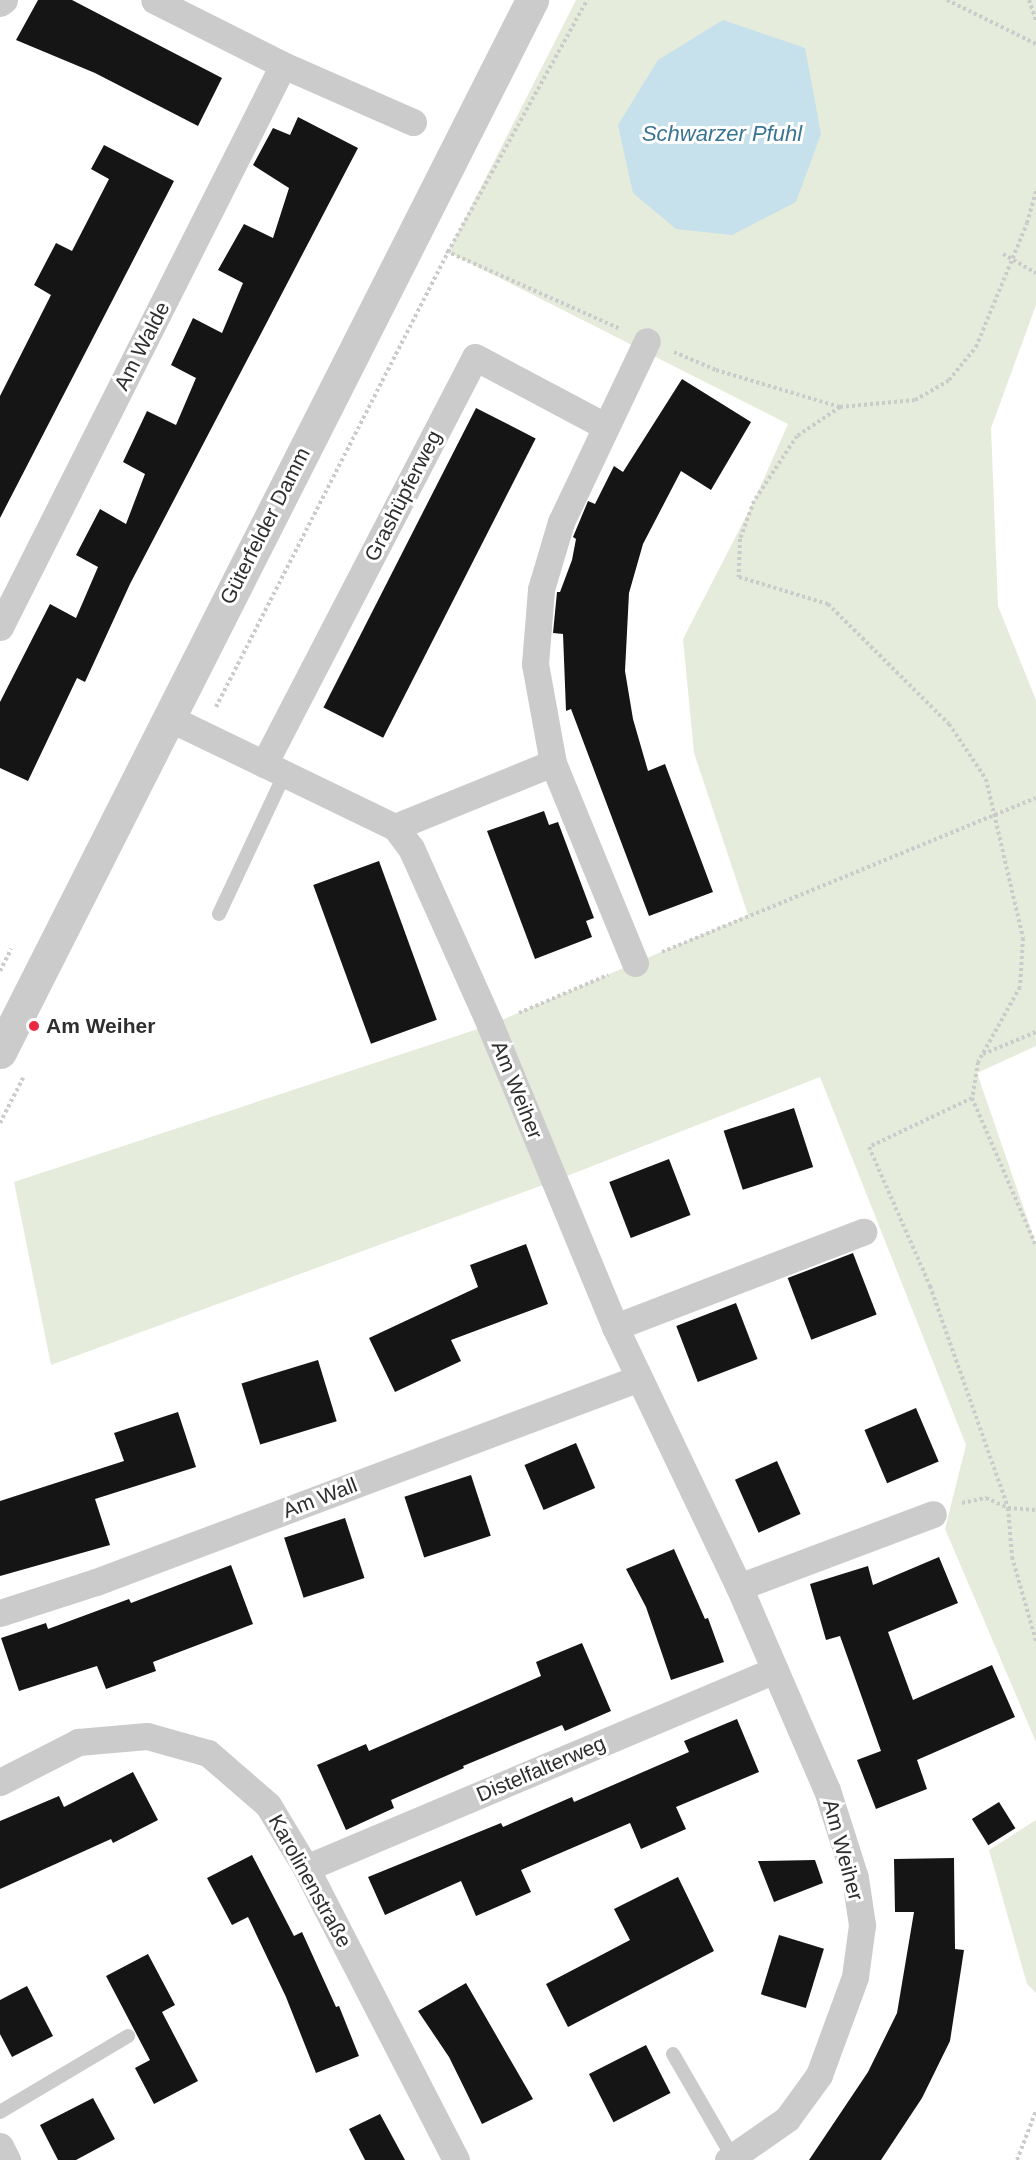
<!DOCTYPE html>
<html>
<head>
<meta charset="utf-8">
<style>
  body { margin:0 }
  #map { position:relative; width:1036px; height:2160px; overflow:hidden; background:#fff; font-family:Helvetica,sans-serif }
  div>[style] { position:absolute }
  .green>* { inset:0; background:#e5ecdb }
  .water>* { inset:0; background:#c6e0ec }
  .building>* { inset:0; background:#151515; transform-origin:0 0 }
  .path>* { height:4px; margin-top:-2px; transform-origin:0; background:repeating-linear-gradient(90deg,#cbcbcb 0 3px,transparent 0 6px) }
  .service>* { height:14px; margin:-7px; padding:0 7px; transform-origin:7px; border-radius:7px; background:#cbcbcb }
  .minor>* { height:27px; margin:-13.5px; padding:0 13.5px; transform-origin:13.5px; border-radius:13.5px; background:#cbcbcb }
  .tertiary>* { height:33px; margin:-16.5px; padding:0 16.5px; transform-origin:16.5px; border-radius:16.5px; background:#cbcbcb }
  .dots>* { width:16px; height:16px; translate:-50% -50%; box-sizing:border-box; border:3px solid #fff; border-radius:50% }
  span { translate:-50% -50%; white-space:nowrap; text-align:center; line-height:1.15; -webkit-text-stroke:6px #fff; paint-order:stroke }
  .street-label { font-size:21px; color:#2e2e2e }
  .poi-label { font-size:21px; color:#2e2e2e; font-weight:700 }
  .left { translate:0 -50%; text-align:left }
  .water-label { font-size:22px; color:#397492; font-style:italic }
</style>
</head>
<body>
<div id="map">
  <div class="green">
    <div style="clip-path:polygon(576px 0,1036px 0,1036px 305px,991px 428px,998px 606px,1036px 700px,1036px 1046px,977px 1073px,1036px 1244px,1036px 1742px,945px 1529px,966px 1445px,820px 1077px,554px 1181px,51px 1365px,14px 1182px,490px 1025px,748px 915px,694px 753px,683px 639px,754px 501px,788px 424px,448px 252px)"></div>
    <div style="clip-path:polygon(1036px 1820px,1036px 1993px,1027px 1984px,989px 1850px)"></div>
  </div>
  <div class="water">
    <div style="clip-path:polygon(723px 20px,805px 48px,821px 134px,796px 202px,732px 235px,676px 229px,633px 193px,618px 125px,658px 60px)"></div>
  </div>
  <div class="building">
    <div style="clip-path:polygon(38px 0,72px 0,222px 78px,198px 126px,95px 73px,16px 40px)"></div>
    <div style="clip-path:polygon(298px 117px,358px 148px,130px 584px,85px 682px,77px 678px,28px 781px,0 768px,0 702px,50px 604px,76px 618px,98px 567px,76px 555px,100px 509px,126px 524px,145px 474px,123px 462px,147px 411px,176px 425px,196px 378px,171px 365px,193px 318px,222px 333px,243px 283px,218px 270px,244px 224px,273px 238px,289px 188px,253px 165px,273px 128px,290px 135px)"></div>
    <div style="clip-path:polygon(104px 145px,174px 181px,0 518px,0 396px,51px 295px,34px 285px,56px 243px,72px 251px,109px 179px,91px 169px)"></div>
    <div style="clip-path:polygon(682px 379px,751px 422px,711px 490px,681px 471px,643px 544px,629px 593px,625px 671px,633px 719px,648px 771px,665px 764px,713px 892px,649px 916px,571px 709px,566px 711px,563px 634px,553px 633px,557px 592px,560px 592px,572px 560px,576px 539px,573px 537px,588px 501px,595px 504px,614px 466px,623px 472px)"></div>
    <div style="left:476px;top:408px;width:67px;height:336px;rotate:27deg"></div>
    <div style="clip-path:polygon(544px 811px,549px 825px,558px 822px,594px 918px,586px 921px,592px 937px,535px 959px,487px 831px)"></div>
    <div style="left:379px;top:861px;width:169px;height:70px;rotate:70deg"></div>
    <div style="left:794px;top:1108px;width:62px;height:74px;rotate:72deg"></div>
    <div style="left:669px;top:1159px;width:60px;height:64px;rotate:69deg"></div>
    <div style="clip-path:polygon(526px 1244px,548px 1304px,451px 1340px,461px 1361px,395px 1392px,369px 1338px,478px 1287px,470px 1265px)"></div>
    <div style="left:853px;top:1253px;width:66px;height:70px;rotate:69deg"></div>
    <div style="left:736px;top:1303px;width:60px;height:64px;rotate:69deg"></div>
    <div style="left:318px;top:1360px;width:64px;height:80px;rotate:73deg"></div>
    <div style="left:916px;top:1408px;width:58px;height:56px;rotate:67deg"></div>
    <div style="clip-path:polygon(178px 1412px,196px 1467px,95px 1499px,110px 1545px,0 1576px,0 1501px,124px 1461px,114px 1433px)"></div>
    <div style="left:576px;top:1443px;width:49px;height:56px;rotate:67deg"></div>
    <div style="left:777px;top:1461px;width:58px;height:46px;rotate:66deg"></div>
    <div style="left:471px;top:1475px;width:64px;height:70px;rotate:72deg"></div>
    <div style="left:345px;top:1518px;width:63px;height:64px;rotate:72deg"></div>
    <div style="clip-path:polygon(674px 1549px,705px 1619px,708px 1618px,724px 1662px,671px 1680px,646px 1607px,626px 1569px)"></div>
    <div style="clip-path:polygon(939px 1557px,958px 1603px,888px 1632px,913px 1700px,992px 1665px,1015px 1717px,917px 1760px,927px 1789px,876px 1809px,857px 1760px,881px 1751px,840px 1636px,826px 1640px,810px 1584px,868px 1566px,873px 1585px)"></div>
    <div style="clip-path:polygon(231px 1565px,253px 1624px,153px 1662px,156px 1671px,106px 1689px,97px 1666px,19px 1691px,1px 1638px,46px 1623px,48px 1629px,129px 1599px,131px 1603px)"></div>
    <div style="clip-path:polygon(582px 1643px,611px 1711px,565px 1731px,562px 1725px,463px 1766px,464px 1768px,391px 1800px,394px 1808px,346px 1830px,317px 1765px,366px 1744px,369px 1751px,541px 1676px,536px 1662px)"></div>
    <div style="clip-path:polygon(737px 1719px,759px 1772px,676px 1807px,686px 1829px,641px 1849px,630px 1823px,521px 1870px,531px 1892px,476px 1916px,461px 1881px,385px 1915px,368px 1877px,501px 1823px,503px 1827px,572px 1797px,574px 1802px,689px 1752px,684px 1741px)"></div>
    <div style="clip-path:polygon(133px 1772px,158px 1820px,113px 1843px,111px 1839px,0 1889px,0 1821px,59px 1796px,64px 1807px)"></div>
    <div style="left:999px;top:1802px;width:31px;height:32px;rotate:58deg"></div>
    <div style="clip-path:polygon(252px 1855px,294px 1936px,302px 1932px,336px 2007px,339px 2006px,359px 2056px,316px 2073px,286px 1997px,248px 1917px,232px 1925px,207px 1878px)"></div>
    <div style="clip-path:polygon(954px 1858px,955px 1949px,964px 1950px,950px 2041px,922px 2098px,881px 2160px,809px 2160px,868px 2072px,897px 2013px,914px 1912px,895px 1912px,894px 1859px)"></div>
    <div style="clip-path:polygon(815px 1860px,823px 1883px,774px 1902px,758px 1861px)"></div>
    <div style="clip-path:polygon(678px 1877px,714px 1951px,568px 2027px,546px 1984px,630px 1940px,614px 1909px)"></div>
    <div style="left:779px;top:1935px;width:47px;height:62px;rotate:17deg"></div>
    <div style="clip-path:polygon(148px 1954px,175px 2005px,162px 2012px,198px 2081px,154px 2104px,135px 2068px,150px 2060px,106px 1976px)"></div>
    <div style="clip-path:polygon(466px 1983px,533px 2099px,482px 2124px,449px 2057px,418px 2011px)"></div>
    <div style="clip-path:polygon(27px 1986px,53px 2036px,12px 2057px,0 2034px,0 2000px)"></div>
    <div style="left:646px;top:2045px;width:54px;height:64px;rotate:63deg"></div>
    <div style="clip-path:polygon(93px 2098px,115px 2139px,76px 2160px,58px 2160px,40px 2125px)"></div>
    <div style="clip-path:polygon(380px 2114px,405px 2160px,365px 2160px,349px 2129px)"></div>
  </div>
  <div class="path">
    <div style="left:947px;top:0;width:99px;rotate:26.3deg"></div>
    <div style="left:1029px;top:0;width:21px;rotate:71deg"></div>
    <div style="left:446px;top:251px;width:191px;rotate:24.1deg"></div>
    <div style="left:1003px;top:254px;width:38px;rotate:30deg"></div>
    <div style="left:674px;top:352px;width:46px;rotate:23.2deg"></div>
    <div style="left:716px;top:370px;width:129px;rotate:16.6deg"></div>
    <div style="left:840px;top:407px;width:75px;rotate:-5.3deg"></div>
    <div style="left:915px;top:400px;width:39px;rotate:-30deg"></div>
    <div style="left:949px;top:380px;width:43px;rotate:-50.7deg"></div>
    <div style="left:976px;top:347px;width:134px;rotate:-67.6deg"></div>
    <div style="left:1027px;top:223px;width:33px;rotate:-74deg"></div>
    <div style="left:840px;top:407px;width:52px;rotate:146deg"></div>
    <div style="left:797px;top:436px;width:78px;rotate:123.5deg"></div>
    <div style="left:754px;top:501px;width:40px;rotate:110.2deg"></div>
    <div style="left:740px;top:539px;width:38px;rotate:92deg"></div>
    <div style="left:739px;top:577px;width:93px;rotate:16.9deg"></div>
    <div style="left:828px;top:604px;width:170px;rotate:44.8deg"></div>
    <div style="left:949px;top:724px;width:66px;rotate:56.1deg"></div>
    <div style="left:986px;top:779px;width:163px;rotate:76.9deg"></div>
    <div style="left:1023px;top:938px;width:49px;rotate:93.5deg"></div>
    <div style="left:1020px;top:987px;width:86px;rotate:119.2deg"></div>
    <div style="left:978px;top:1062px;width:36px;rotate:99deg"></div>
    <div style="left:972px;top:1098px;width:161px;rotate:66.6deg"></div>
    <div style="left:216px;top:707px;width:511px;rotate:-62.98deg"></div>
    <div style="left:448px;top:252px;width:288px;rotate:-61.1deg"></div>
    <div style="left:662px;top:952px;width:404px;rotate:-22.4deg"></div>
    <div style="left:0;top:971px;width:25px;rotate:-63deg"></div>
    <div style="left:519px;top:1013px;width:97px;rotate:-23.1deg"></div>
    <div style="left:983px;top:1054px;width:57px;rotate:-22.5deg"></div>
    <div style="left:972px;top:1098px;width:114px;rotate:154.6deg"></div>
    <div style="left:869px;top:1147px;width:152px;rotate:66.3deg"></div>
    <div style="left:930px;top:1286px;width:235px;rotate:70.6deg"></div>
    <div style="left:1008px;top:1508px;width:49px;rotate:85.3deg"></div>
    <div style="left:1012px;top:1557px;width:87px;rotate:74.1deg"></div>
    <div style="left:0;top:1123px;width:51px;rotate:-62.9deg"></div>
    <div style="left:962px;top:1503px;width:25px;rotate:-12deg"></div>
    <div style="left:986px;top:1498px;width:24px;rotate:24deg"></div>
    <div style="left:1008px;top:1508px;width:28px;rotate:4deg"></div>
    <div style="left:1017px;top:2160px;width:53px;rotate:-68.8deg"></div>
  </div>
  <div class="service">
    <div style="left:219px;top:914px;width:153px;rotate:-64.9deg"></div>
    <div style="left:673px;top:2054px;width:120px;rotate:60deg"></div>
    <div style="left:0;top:2112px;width:149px;rotate:-30.7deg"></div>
  </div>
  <div class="minor">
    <div style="left:0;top:3px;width:5px;rotate:-37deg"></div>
    <div style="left:283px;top:65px;width:142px;rotate:23.7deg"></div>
    <div style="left:0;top:627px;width:629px;rotate:-63.27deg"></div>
    <div style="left:283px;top:65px;width:144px;rotate:-153.3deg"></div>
    <div style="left:167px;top:717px;width:253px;rotate:25.8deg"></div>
    <div style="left:395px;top:827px;width:26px;rotate:53deg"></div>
    <div style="left:411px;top:848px;width:194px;rotate:65.9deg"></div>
    <div style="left:490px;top:1025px;width:327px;rotate:67.5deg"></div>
    <div style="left:615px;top:1327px;width:288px;rotate:64.5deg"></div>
    <div style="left:739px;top:1587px;width:221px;rotate:66.6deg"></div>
    <div style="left:827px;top:1790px;width:92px;rotate:72.3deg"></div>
    <div style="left:855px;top:1878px;width:48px;rotate:81.5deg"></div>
    <div style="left:862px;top:1925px;width:52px;rotate:97.7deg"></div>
    <div style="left:855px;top:1977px;width:104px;rotate:110.2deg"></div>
    <div style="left:819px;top:2075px;width:54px;rotate:126deg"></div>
    <div style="left:787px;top:2119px;width:72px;rotate:145.2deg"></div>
    <div style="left:264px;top:764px;width:458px;rotate:-62.6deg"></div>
    <div style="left:475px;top:357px;width:147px;rotate:28deg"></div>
    <div style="left:395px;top:827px;width:170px;rotate:-22.1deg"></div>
    <div style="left:635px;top:963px;width:216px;rotate:-112.3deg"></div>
    <div style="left:553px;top:763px;width:101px;rotate:-100.3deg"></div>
    <div style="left:535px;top:664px;width:75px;rotate:-85.4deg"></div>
    <div style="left:541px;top:589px;width:70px;rotate:-73.4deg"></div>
    <div style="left:561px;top:522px;width:200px;rotate:-64.6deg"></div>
    <div style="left:615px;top:1327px;width:266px;rotate:-21deg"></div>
    <div style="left:739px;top:1587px;width:207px;rotate:-20.6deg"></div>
    <div style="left:0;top:1613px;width:101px;rotate:-17.9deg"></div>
    <div style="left:96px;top:1582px;width:580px;rotate:-20.59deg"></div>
    <div style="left:0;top:1782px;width:88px;rotate:-27.1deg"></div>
    <div style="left:78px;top:1742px;width:69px;rotate:-5deg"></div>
    <div style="left:147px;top:1736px;width:63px;rotate:15.6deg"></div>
    <div style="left:208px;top:1753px;width:79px;rotate:40.9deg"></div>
    <div style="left:268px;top:1805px;width:74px;rotate:58.9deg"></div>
    <div style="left:306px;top:1868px;width:328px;rotate:62.8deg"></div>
    <div style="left:306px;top:1868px;width:509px;rotate:-22.89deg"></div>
    <div style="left:0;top:2146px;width:16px;rotate:63deg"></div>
  </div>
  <div class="tertiary">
    <div style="left:0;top:1052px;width:1179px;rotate:-63.17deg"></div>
  </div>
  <div class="dots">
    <div style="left:34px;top:1026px;background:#eb2942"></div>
  </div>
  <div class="street-label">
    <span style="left:142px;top:346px;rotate:-63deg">Am Walde</span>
    <span style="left:403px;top:496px;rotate:-63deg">Grashüpferweg</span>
    <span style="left:265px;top:526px;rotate:-63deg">Güterfelder Damm</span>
    <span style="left:517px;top:1090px;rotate:68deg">Am Weiher</span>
    <span style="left:320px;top:1498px;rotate:-21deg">Am Wall</span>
    <span style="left:541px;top:1769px;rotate:-23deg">Distelfalterweg</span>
    <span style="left:843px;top:1850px;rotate:75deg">Am Weiher</span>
    <span style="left:310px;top:1881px;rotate:61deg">Karolinenstraße</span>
  </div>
  <div class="poi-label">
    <span class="left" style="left:46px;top:1026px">Am Weiher</span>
  </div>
  <div class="water-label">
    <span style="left:722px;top:134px">Schwarzer Pfuhl</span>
  </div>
</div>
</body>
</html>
